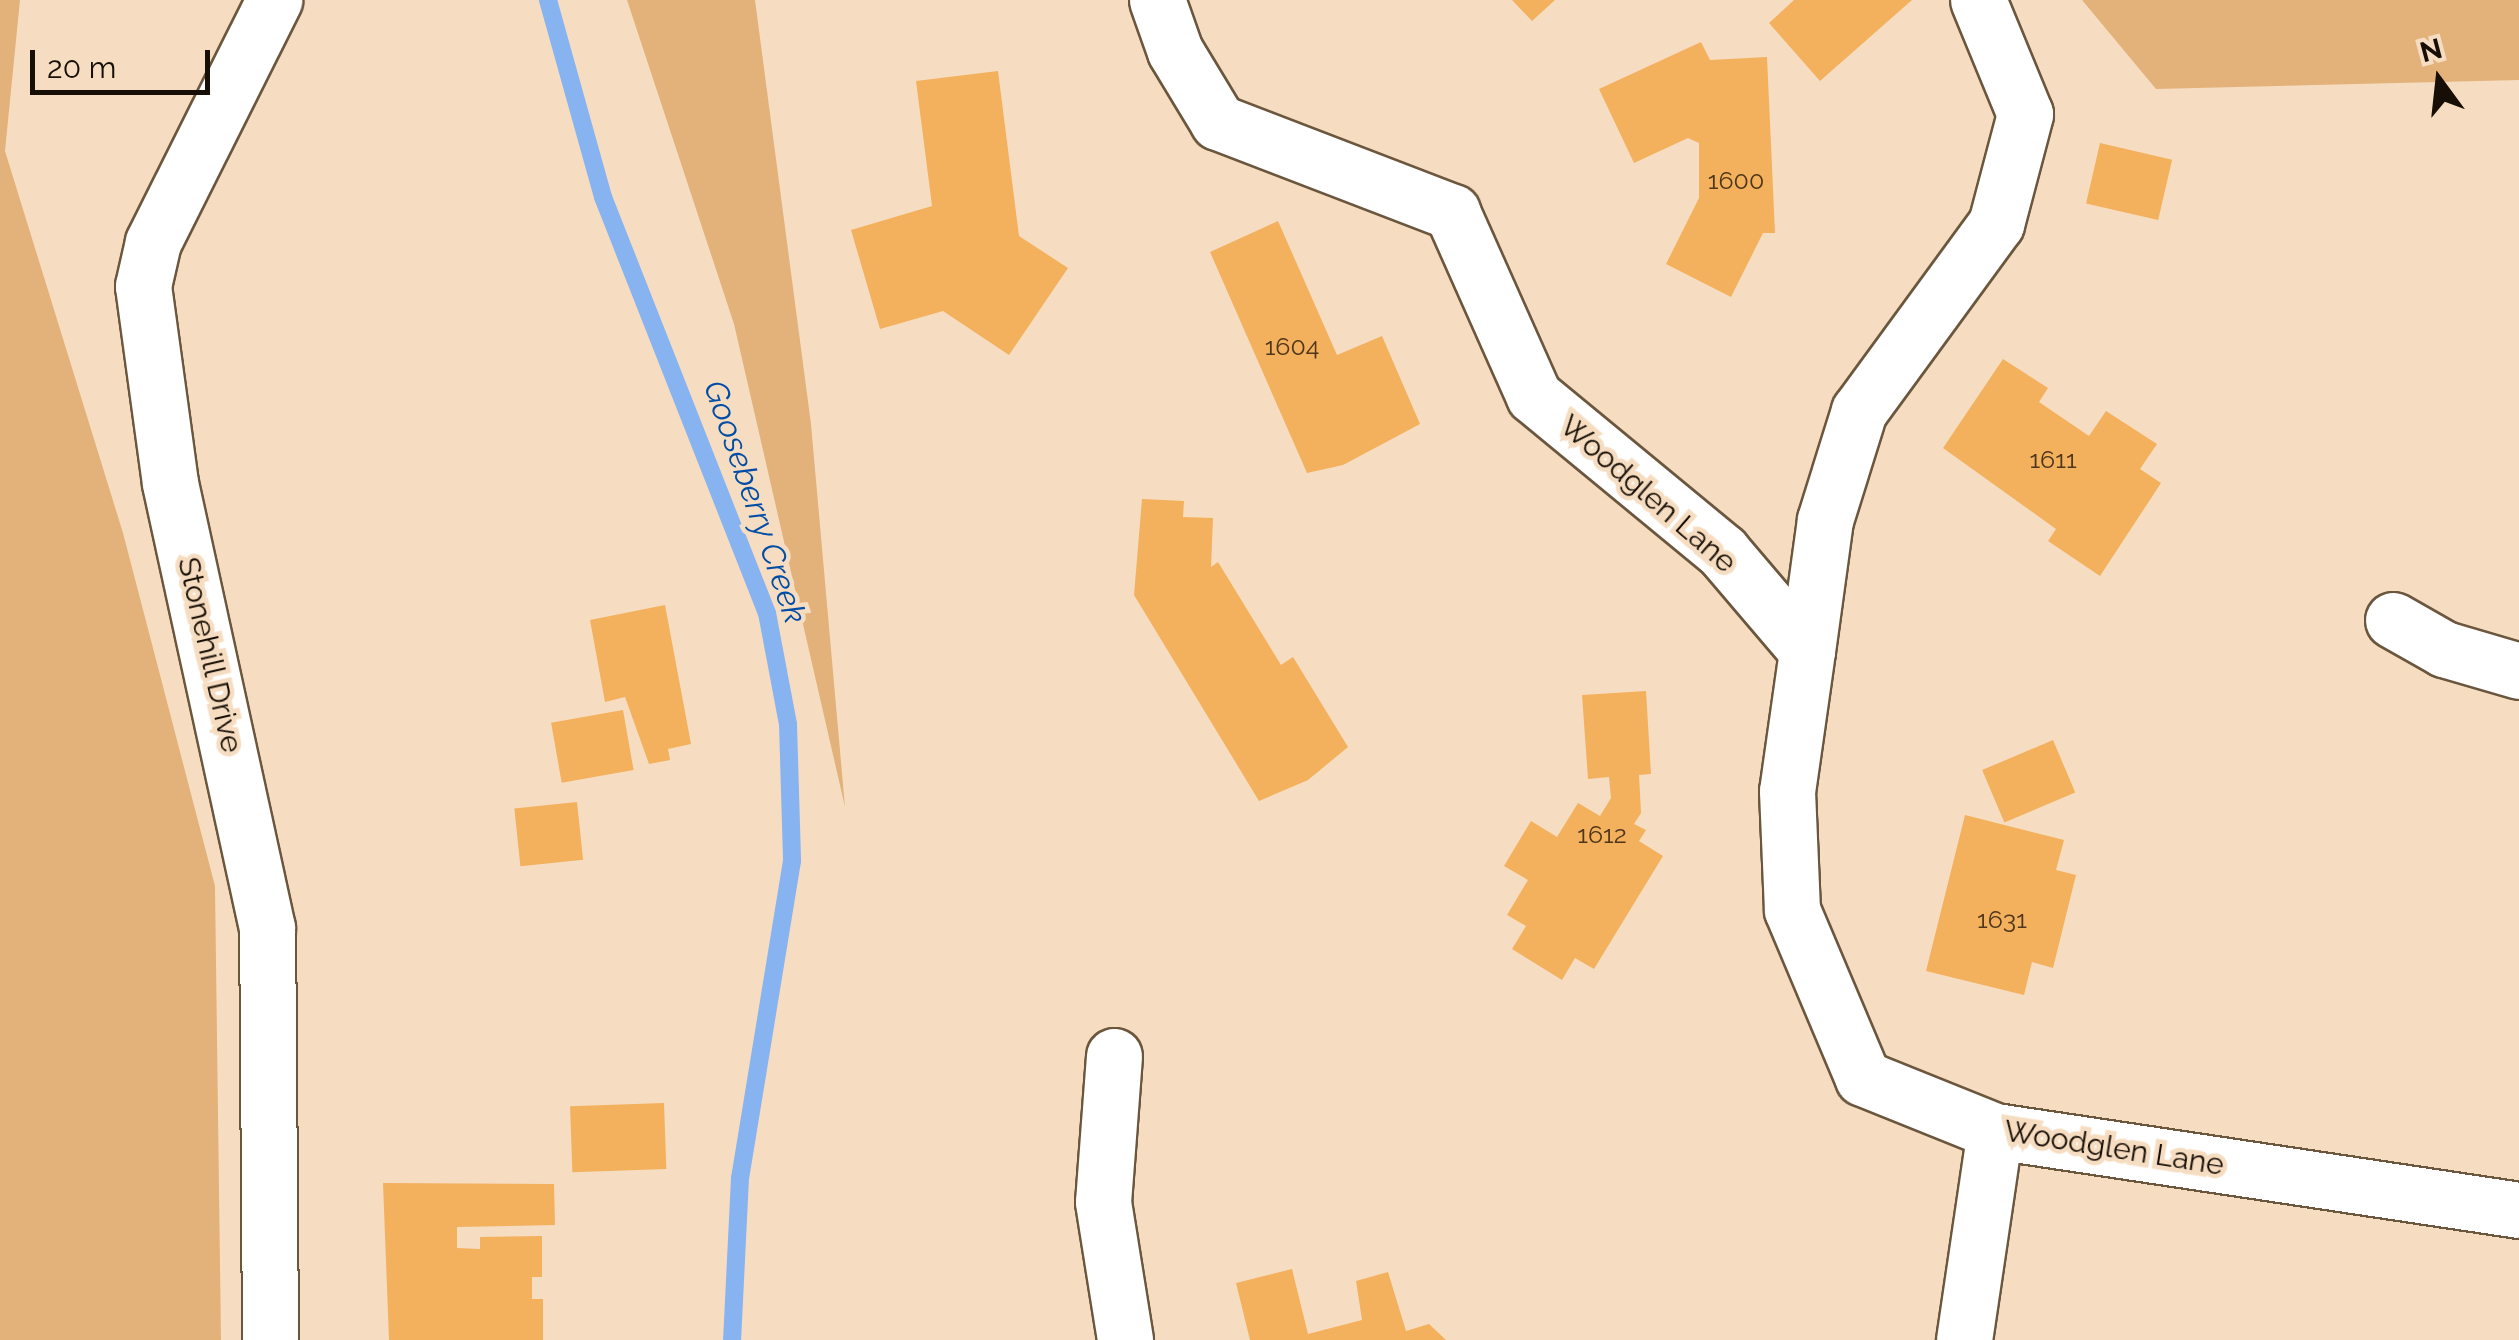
<!DOCTYPE html>
<html>
<head>
<meta charset="utf-8">
<style>
  body { margin:0 }
  #map { position:relative; width:2519px; height:1340px; overflow:hidden; background:#f6ddc1; font-family:Raleway,sans-serif }
  div>[style] { position:absolute }
  .green>* { inset:0; background:#e2b27a }
  .stream>* { height:18px; margin:-9px; padding:0 9px; transform-origin:9px; border-radius:9px; background:#87b3f1 }
  .building>* { inset:0; background:#f3b05d; transform-origin:0 0 }
  .roads { filter:drop-shadow(2px 0 #6b563e) drop-shadow(-2px 0 #6b563e) drop-shadow(0 2px #6b563e) drop-shadow(0 -2px #6b563e) }
  .minor>* { height:55px; margin:-27.5px; padding:0 27.5px; transform-origin:27.5px; border-radius:27.5px; background:#fff }
  span { translate:-50% -50%; white-space:nowrap; text-align:center; line-height:1.15; -webkit-text-stroke:9px #f6ddc1; paint-order:stroke }
  .number-label { font-size:25px; color:#4e361b }
  .number-label span { -webkit-text-stroke-width:0 }
  .street-label { font-size:30px; color:#170e05 }
  .water-label { font-size:32px; color:#004da6; font-style:italic }
  .north { position:absolute; left:2389px; top:30px; width:100px; height:100px; -webkit-text-stroke:8px #f6ddc1; paint-order:stroke; rotate:345deg; font-size:28px; font-weight:700; line-height:40px; text-align:center; color:#170e05 }
  .north::after { content:''; display:block; margin:auto; width:35px; height:45px; background:#170e05; clip-path:polygon(50% 0,100% 100%,50% 72%,0 100%) }
  .scale { position:absolute; left:30px; top:50px; width:180px; height:45px; box-sizing:border-box; border:5px solid #170e05; border-top:0; padding-left:12px; font-size:30px; line-height:35px; white-space:nowrap; color:#170e05; -webkit-text-stroke:8px #f6ddc1; paint-order:stroke }
</style>
</head>
<body>
<div id="map">
  <div class="green">
    <div style="clip-path:polygon(0 0,20px 0,5px 151px,123px 533px,215px 886px,221px 1340px,0 1340px)"></div>
    <div style="clip-path:polygon(627px 0,755px 0,811px 424px,845px 807px,734px 324px)"></div>
    <div style="clip-path:polygon(2082px 0,2519px 0,2519px 80px,2156px 89px)"></div>
  </div>
  <div class="stream">
    <div style="left:548px;top:0;width:205px;rotate:74.4deg"></div>
    <div style="left:603px;top:197px;width:447px;rotate:68.5deg"></div>
    <div style="left:767px;top:613px;width:113px;rotate:79.3deg"></div>
    <div style="left:788px;top:724px;width:137px;rotate:88.3deg"></div>
    <div style="left:792px;top:861px;width:321px;rotate:99.3deg"></div>
    <div style="left:740px;top:1178px;width:162px;rotate:92.8deg"></div>
  </div>
  <div class="building">
    <div style="clip-path:polygon(1512px 0,1555px 0,1532px 21px)"></div>
    <div style="clip-path:polygon(1794px 0,1912px 0,1820px 81px,1769px 23px)"></div>
    <div style="clip-path:polygon(1701px 42px,1710px 60px,1767px 57px,1775px 233px,1763px 233px,1731px 297px,1666px 264px,1699px 198px,1699px 143px,1688px 138px,1634px 163px,1599px 89px)"></div>
    <div style="clip-path:polygon(998px 71px,1019px 236px,1068px 268px,1009px 355px,943px 311px,880px 329px,851px 230px,932px 206px,916px 81px)"></div>
    <div style="left:2100px;top:143px;width:74px;height:62px;rotate:13deg"></div>
    <div style="clip-path:polygon(1278px 221px,1337px 355px,1382px 336px,1420px 424px,1343px 465px,1307px 473px,1210px 252px)"></div>
    <div style="clip-path:polygon(2003px 359px,2048px 388px,2039px 402px,2089px 436px,2106px 411px,2157px 444px,2140px 469px,2161px 483px,2100px 576px,2048px 541px,2056px 529px,1943px 448px)"></div>
    <div style="clip-path:polygon(1142px 499px,1184px 501px,1183px 517px,1213px 518px,1211px 567px,1218px 562px,1281px 665px,1293px 657px,1348px 747px,1308px 780px,1259px 801px,1134px 595px)"></div>
    <div style="clip-path:polygon(665px 605px,691px 744px,668px 749px,670px 760px,649px 764px,625px 697px,605px 702px,590px 620px)"></div>
    <div style="clip-path:polygon(1646px 691px,1651px 774px,1639px 775px,1641px 813px,1634px 824px,1646px 830px,1639px 841px,1663px 856px,1594px 969px,1575px 958px,1562px 980px,1512px 949px,1526px 926px,1507px 915px,1528px 880px,1504px 866px,1531px 821px,1557px 837px,1578px 803px,1600px 816px,1611px 798px,1609px 777px,1588px 779px,1582px 695px)"></div>
    <div style="left:623px;top:710px;width:61px;height:73px;rotate:80deg"></div>
    <div style="left:2053px;top:740px;width:57px;height:77px;rotate:67deg"></div>
    <div style="left:577px;top:802px;width:58px;height:63px;rotate:84deg"></div>
    <div style="clip-path:polygon(1965px 815px,2064px 840px,2056px 870px,2076px 875px,2053px 968px,2032px 962px,2024px 995px,1926px 971px)"></div>
    <div style="left:664px;top:1103px;width:66px;height:94px;rotate:88deg"></div>
    <div style="clip-path:polygon(383px 1183px,554px 1184px,555px 1225px,457px 1227px,457px 1248px,480px 1249px,480px 1237px,542px 1236px,542px 1277px,532px 1277px,532px 1299px,543px 1299px,543px 1340px,389px 1340px)"></div>
    <div style="clip-path:polygon(1292px 1269px,1308px 1334px,1362px 1320px,1356px 1281px,1388px 1272px,1406px 1331px,1429px 1324px,1446px 1340px,1250px 1340px,1236px 1283px)"></div>
  </div>
  <div class="roads">
    <div class="minor">
      <div style="left:1157px;top:0;width:54px;rotate:70.6deg"></div>
      <div style="left:1175px;top:51px;width:83px;rotate:58.8deg"></div>
      <div style="left:1218px;top:122px;width:251px;rotate:21deg"></div>
      <div style="left:1452px;top:212px;width:201px;rotate:66deg"></div>
      <div style="left:1534px;top:396px;width:244px;rotate:39.5deg"></div>
      <div style="left:1722px;top:551px;width:131px;rotate:49.6deg"></div>
      <div style="left:1807px;top:651px;width:141px;rotate:98.1deg"></div>
      <div style="left:1787px;top:791px;width:119px;rotate:87.6deg"></div>
      <div style="left:1792px;top:910px;width:182px;rotate:67.1deg"></div>
      <div style="left:1863px;top:1078px;width:142px;rotate:21.9deg"></div>
      <div style="left:1995px;top:1131px;width:530px;rotate:8.57deg"></div>
      <div style="left:2393px;top:620px;width:59px;rotate:29.6deg"></div>
      <div style="left:2444px;top:649px;width:78px;rotate:16.3deg"></div>
      <div style="left:1807px;top:651px;width:132px;rotate:-82.2deg"></div>
      <div style="left:1825px;top:520px;width:114px;rotate:-72.7deg"></div>
      <div style="left:1859px;top:411px;width:232px;rotate:-53.8deg"></div>
      <div style="left:1996px;top:224px;width:114px;rotate:-75.2deg"></div>
      <div style="left:2025px;top:114px;width:123px;rotate:-112.4deg"></div>
      <div style="left:1114px;top:1056px;width:146px;rotate:94.3deg"></div>
      <div style="left:1103px;top:1202px;width:140px;rotate:80.9deg"></div>
      <div style="left:270px;top:1340px;width:412px;rotate:-90.4deg"></div>
      <div style="left:267px;top:928px;width:455px;rotate:-102.3deg"></div>
      <div style="left:170px;top:483px;width:199px;rotate:-97.8deg"></div>
      <div style="left:143px;top:286px;width:45px;rotate:-77.2deg"></div>
      <div style="left:153px;top:242px;width:271px;rotate:-63.4deg"></div>
      <div style="left:1964px;top:1340px;width:211px;rotate:-81.6deg"></div>
    </div>
  </div>
  <div class="number-label">
    <span style="left:1736px;top:180px">1600</span>
    <span style="left:1292px;top:346px">1604</span>
    <span style="left:2053px;top:459px">1611</span>
    <span style="left:1602px;top:834px">1612</span>
    <span style="left:2002px;top:919px">1631</span>
  </div>
  <div class="street-label">
    <span style="left:1648px;top:494px;rotate:41deg">Woodglen Lane</span>
    <span style="left:210px;top:655px;rotate:77deg">Stonehill Drive</span>
    <span style="left:2114px;top:1148px;rotate:9deg">Woodglen Lane</span>
  </div>
  <div class="water-label">
    <span style="left:755px;top:502px;rotate:71deg">Gooseberry Creek</span>
  </div>
  <div class="north">N</div>
  <div class="scale">20 m</div>
</div>
</body>
</html>
